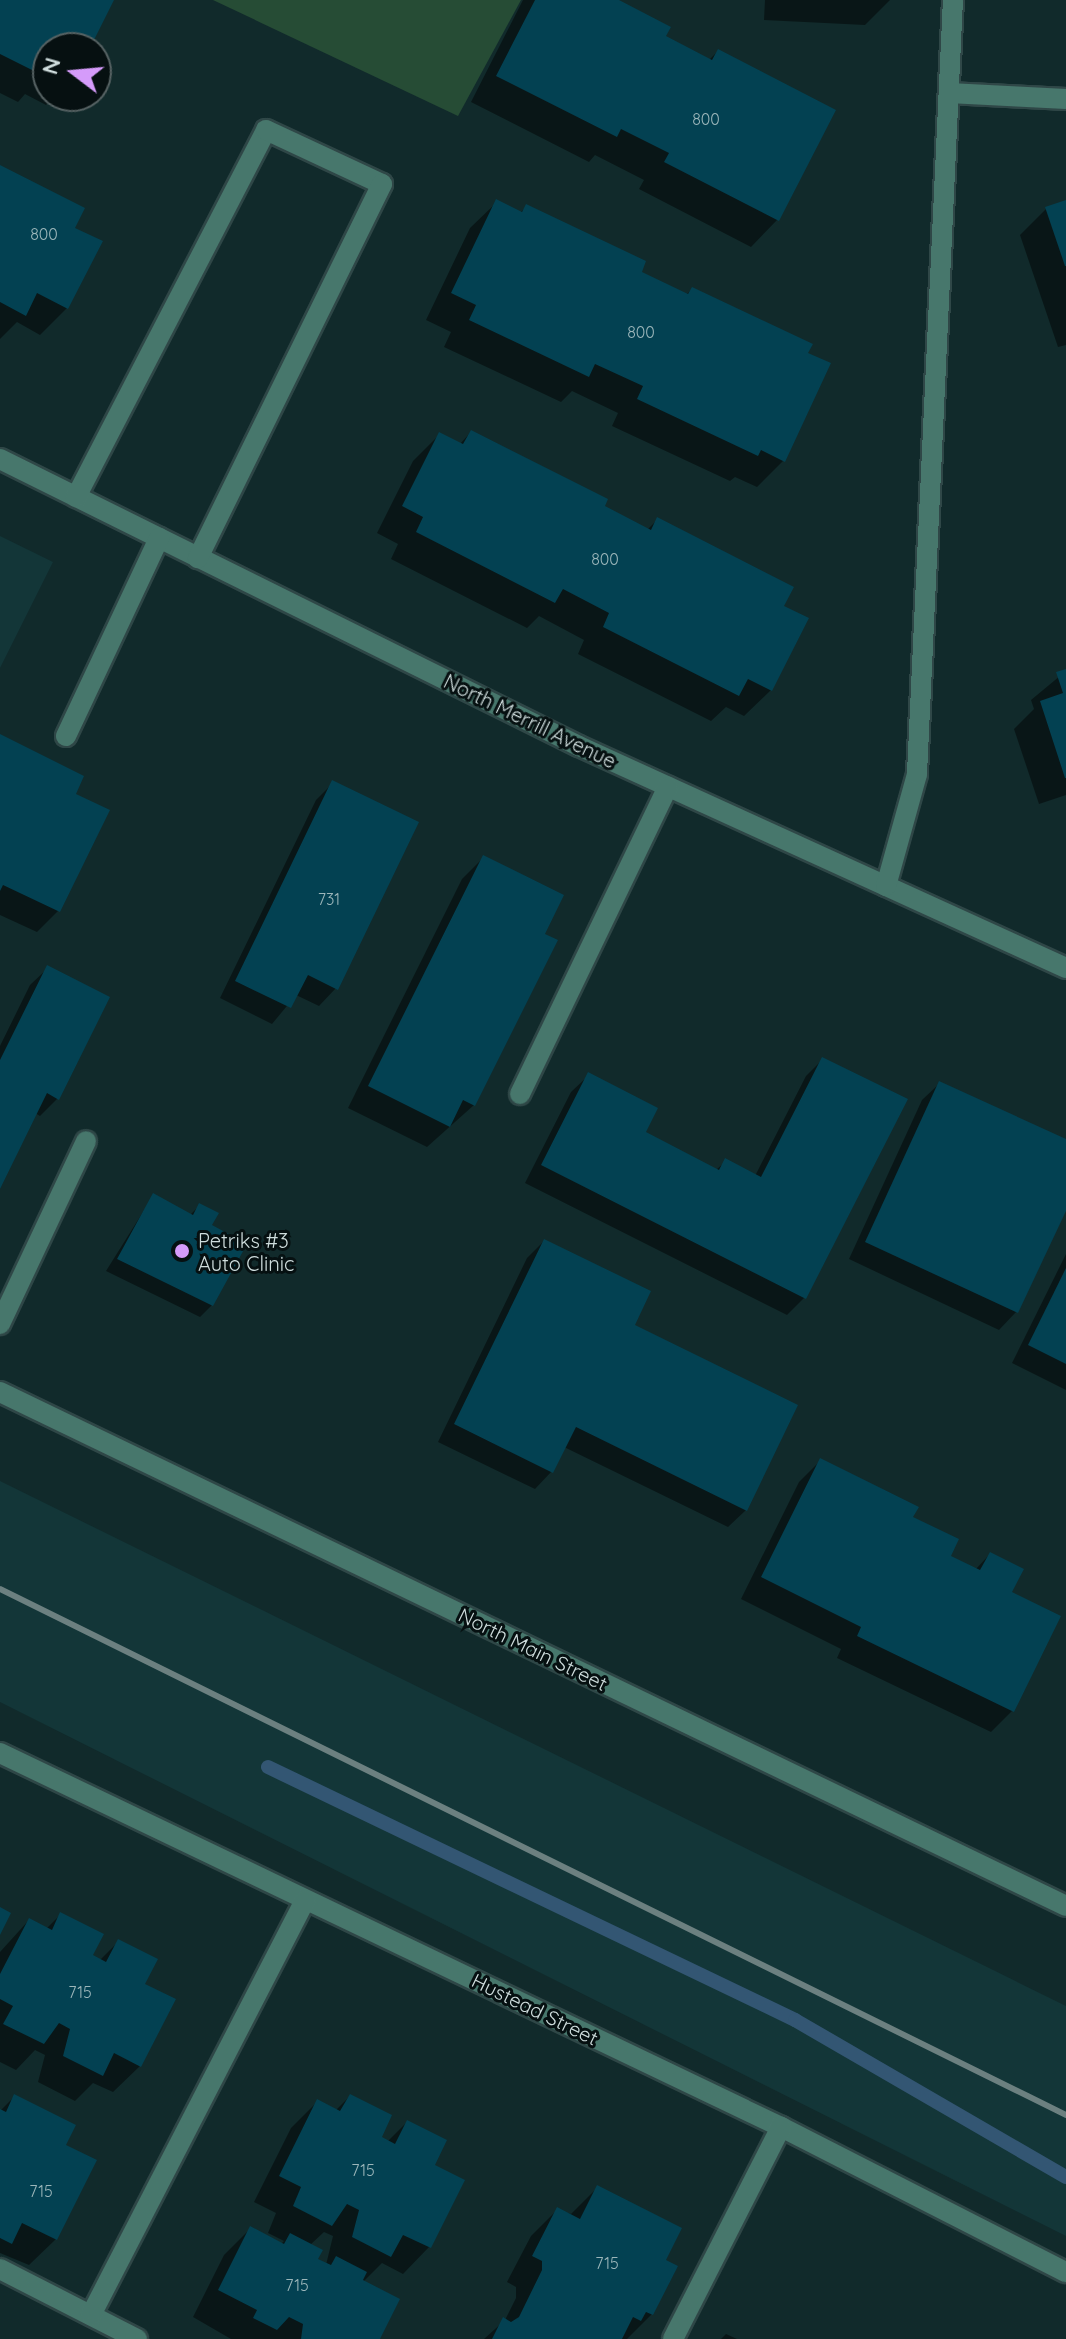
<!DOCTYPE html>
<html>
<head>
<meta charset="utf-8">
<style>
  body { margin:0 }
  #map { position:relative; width:1066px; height:2339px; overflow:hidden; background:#112a2b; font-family:Quicksand,sans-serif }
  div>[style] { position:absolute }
  .built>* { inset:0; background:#133638 }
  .green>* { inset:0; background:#264c35 }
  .shadow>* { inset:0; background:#0007 }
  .stream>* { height:14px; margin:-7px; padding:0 7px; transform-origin:7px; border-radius:7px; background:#335673 }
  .building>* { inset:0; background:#034152 }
  .roads { filter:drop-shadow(2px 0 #2f4747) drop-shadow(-2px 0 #2f4747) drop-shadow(0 2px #2f4747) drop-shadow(0 -2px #2f4747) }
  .minor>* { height:20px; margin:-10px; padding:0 10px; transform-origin:10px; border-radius:10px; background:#47776c }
  .rail>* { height:6px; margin:-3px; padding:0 3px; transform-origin:3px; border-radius:3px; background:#6c8080 }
  .dots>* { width:22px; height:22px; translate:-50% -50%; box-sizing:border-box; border:4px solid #061011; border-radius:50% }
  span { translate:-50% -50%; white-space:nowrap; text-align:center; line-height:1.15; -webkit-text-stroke:6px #061011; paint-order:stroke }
  .number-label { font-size:16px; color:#9cb6ba }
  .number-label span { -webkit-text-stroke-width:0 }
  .street-label { font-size:20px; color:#cfdddd }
  .poi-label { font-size:20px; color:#cfdddd }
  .left { translate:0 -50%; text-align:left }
  .north { position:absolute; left:32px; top:32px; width:80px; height:80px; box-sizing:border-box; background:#061011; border:2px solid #566263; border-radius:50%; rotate:286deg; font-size:22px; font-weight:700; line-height:32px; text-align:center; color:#cfdddd }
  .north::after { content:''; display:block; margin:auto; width:28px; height:36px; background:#d59bfa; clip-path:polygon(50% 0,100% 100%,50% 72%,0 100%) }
</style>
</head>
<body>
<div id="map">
  <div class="built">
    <div style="clip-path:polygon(0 536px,53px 562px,0 668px)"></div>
    <div style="clip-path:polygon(0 1481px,1066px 2006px,1066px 2236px,0 1702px)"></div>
  </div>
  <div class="green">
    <div style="clip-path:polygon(213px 0,521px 0,458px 116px)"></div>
  </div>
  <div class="shadow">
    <div style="clip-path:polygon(0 0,112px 0,88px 48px,48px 48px,48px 96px,55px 96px,46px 105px,25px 94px,18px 102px,0 93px)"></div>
    <div style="clip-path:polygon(523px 0,614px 0,664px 37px,708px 61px,718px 51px,833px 111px,777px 220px,751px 247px,639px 189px,644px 180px,595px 155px,589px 162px,471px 102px)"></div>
    <div style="clip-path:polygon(765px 0,890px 0,865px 25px,764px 20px)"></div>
    <div style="clip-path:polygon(0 168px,72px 228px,67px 308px,40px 335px,17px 322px,0 339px)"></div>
    <div style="clip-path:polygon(497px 202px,520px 213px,526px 207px,639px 273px,686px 295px,692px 289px,806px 354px,783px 461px,757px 487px,735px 477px,730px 481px,612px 426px,618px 413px,572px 391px,561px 402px,444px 347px,451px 332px,426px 320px,470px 228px)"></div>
    <div style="clip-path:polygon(1066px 202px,1066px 345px,1058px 347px,1020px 235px,1046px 209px)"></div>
    <div style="clip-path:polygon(471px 432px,647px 530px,658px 519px,781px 607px,771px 690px,744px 716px,726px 707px,711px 721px,578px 654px,584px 640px,539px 616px,527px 628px,391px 559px,398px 544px,377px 533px,413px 461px,439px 435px,459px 445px)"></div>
    <div style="clip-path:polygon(1066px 671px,1066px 795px,1039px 804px,1014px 729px,1034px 709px,1031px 700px)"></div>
    <div style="clip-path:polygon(0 736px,73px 795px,58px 911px,37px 932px,0 915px)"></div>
    <div style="clip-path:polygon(333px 783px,336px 988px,319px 1006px,296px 995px,272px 1024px,220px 998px,316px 800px)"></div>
    <div style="clip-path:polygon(483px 858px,542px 935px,474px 1105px,427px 1147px,348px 1108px,462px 879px)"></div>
    <div style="clip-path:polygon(48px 968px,58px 1098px,40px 1116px,35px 1113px,0 1184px,0 1046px,30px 985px)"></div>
    <div style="clip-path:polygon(823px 1059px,804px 1298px,787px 1315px,525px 1183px,571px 1092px,589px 1075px,643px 1133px,716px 1170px,726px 1161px,755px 1176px,806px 1076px)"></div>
    <div style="clip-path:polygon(940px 1083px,1066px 1142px,1066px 1206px,1016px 1312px,999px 1330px,849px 1259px,922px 1100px)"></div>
    <div style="clip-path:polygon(153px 1196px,190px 1215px,200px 1205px,209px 1226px,212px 1305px,200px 1317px,106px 1271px)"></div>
    <div style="clip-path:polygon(544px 1241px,632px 1326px,746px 1510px,728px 1527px,564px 1447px,552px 1471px,535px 1489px,438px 1442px,527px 1258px)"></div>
    <div style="clip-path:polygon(1066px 1254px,1066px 1390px,1012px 1363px)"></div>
    <div style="clip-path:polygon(820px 1461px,910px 1518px,948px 1557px,975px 1570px,990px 1554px,1009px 1593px,1058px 1617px,1012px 1711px,991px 1732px,837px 1658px,841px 1649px,741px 1599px,799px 1482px)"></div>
    <div style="clip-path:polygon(61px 1914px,90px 1956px,99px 1961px,118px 1942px,143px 1985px,140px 2066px,113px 2092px,93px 2083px,75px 2101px,38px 2082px,45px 2055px,35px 2050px,16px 2070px,0 2062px,0 1952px,29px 1920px,46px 1929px)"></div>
    <div style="clip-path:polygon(15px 2096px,56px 2239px,29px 2265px,0 2253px,0 2111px)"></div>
    <div style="clip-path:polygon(evenodd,350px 2096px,379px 2138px,387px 2142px,407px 2122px,432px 2166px,462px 2181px,429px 2247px,403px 2274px,382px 2263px,363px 2282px,378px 2339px,231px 2339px,193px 2317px,224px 2255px,250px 2229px,281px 2244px,284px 2241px,268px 2233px,276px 2213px,254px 2202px,291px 2128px,317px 2102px,335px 2111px,350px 2096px,324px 2232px,333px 2236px,326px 2265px,315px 2260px,310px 2245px,324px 2232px)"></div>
    <div style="clip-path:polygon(597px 2188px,663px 2261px,652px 2314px,627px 2339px,484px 2339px,505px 2320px,516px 2298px,516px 2287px,507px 2282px,531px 2236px,557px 2210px,571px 2214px)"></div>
    <div style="clip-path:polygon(726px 2334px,737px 2339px,721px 2339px)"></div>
  </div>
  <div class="stream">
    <div style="left:268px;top:1767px;width:585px;rotate:25.64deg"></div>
    <div style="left:795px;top:2020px;width:313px;rotate:30.1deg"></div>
  </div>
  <div class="building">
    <div style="clip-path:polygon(0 0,114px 0,90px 48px,48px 48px,46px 77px,0 54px)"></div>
    <div style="clip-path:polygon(535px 0,619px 0,671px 27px,666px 36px,712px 60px,718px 49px,836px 110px,779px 221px,664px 162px,669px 153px,621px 129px,617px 137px,496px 76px)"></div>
    <div style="clip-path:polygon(0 165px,85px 208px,75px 228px,103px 241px,68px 309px,37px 293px,26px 316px,0 302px)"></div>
    <div style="clip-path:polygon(496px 199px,522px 212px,526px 204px,646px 261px,642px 272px,688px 294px,692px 287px,813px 344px,808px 353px,831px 363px,785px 462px,761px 450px,758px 456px,637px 399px,643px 386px,595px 364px,589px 377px,469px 320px,476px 305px,451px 293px)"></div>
    <div style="clip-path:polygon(1066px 200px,1066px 266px,1065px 266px,1045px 207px)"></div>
    <div style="clip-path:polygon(471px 430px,608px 499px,605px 506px,651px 530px,657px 517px,794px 587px,784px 606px,809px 618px,772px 691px,748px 679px,739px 696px,603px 627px,609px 613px,563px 589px,555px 603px,416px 532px,423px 517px,402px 506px,439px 432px,463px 444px)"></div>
    <div style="clip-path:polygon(1066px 669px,1066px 778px,1065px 778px,1040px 701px,1063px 693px,1056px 672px)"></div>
    <div style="clip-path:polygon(0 734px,84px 776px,76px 794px,110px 810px,60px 912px,3px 885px,0 891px)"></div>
    <div style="clip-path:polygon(332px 780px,419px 822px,338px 990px,308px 975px,291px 1008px,235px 981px)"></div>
    <div style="clip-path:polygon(483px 855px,564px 895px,545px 934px,558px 940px,475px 1106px,463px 1100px,450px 1127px,368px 1086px)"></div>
    <div style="clip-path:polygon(47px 965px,110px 997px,59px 1100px,47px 1093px,0 1189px,0 1060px)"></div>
    <div style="clip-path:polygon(822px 1057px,908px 1099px,806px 1299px,541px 1165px,588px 1072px,658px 1108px,646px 1132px,719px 1170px,725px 1158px,761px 1177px)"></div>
    <div style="clip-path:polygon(939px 1081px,1066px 1139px,1066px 1211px,1018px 1313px,865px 1242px)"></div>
    <div style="clip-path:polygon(153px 1193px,193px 1215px,199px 1203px,219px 1213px,212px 1225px,247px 1244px,213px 1306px,117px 1259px)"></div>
    <div style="clip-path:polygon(544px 1239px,651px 1291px,635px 1325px,798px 1405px,747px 1511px,576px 1427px,553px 1473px,454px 1424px)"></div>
    <div style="clip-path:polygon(1066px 1268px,1066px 1364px,1028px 1345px)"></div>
    <div style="clip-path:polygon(820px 1458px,919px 1507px,913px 1517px,959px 1539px,951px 1556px,980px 1570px,990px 1552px,1024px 1569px,1012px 1592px,1061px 1616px,1014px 1712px,857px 1636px,861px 1627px,761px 1577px)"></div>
    <div style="clip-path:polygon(0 1907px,11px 1913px,0 1935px)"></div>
    <div style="clip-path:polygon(60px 1912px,104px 1934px,93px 1955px,106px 1962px,118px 1939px,158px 1959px,145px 1984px,176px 1999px,141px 2067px,114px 2053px,103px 2076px,63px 2056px,70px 2029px,59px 2023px,44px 2044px,3px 2024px,13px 2006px,0 1999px,0 1974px,29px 1918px,52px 1930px)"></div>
    <div style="clip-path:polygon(14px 2094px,76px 2125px,66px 2145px,97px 2160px,57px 2240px,22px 2223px,12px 2244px,0 2238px,0 2109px,6px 2112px)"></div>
    <div style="clip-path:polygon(350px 2094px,392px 2115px,382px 2137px,395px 2144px,407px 2120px,447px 2140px,435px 2165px,465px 2180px,431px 2248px,403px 2235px,391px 2257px,352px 2237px,359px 2210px,347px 2204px,332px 2226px,293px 2206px,301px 2187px,279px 2176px,317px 2099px,340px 2111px)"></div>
    <div style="clip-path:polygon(597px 2185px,682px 2228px,666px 2260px,678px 2266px,653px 2315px,646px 2312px,641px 2321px,633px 2317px,622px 2339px,492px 2339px,503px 2317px,511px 2322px,519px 2317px,542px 2270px,542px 2261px,532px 2256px,557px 2207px,580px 2219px)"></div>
    <div style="clip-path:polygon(250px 2226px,284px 2244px,290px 2233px,323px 2250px,318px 2259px,331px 2265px,336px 2256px,367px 2272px,363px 2280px,400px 2299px,380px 2339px,301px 2339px,303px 2324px,289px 2317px,277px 2330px,253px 2318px,257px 2310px,218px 2290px)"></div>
  </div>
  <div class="roads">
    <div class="minor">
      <div style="left:949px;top:93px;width:117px;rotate:2.9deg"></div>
      <div style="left:0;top:459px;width:646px;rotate:26.37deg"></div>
      <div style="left:579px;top:746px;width:535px;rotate:24.51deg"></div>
      <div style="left:76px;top:497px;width:413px;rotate:-62.6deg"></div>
      <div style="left:266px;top:130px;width:128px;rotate:25deg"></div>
      <div style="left:382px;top:184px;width:417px;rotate:116.2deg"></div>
      <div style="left:66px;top:736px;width:219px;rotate:-64.8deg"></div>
      <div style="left:886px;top:886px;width:116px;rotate:-74.5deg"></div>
      <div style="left:917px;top:774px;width:775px;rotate:-87.34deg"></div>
      <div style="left:520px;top:1094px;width:341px;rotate:-64.3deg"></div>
      <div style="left:0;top:1324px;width:202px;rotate:-64.8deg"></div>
      <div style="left:0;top:1392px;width:1183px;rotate:25.74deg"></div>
      <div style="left:0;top:1753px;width:866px;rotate:25.59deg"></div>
      <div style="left:781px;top:2127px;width:320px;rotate:27deg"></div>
      <div style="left:0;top:2269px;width:154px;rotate:27.1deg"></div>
      <div style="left:91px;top:2315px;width:467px;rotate:-62.7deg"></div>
      <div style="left:673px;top:2339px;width:238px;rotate:-63deg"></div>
    </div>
  </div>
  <div class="rail">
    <div style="left:0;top:1589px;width:1189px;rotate:26.26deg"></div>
  </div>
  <div class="dots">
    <div style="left:182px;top:1251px;background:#d59bfa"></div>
  </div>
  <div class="number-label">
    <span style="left:706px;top:119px">800</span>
    <span style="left:44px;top:234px">800</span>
    <span style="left:641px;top:332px">800</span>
    <span style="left:605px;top:559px">800</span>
    <span style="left:329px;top:899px">731</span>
    <span style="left:80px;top:1992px">715</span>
    <span style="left:363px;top:2170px">715</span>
    <span style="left:41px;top:2191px">715</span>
    <span style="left:607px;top:2263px">715</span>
    <span style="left:297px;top:2285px">715</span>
  </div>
  <div class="street-label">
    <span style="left:530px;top:721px;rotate:26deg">North Merrill Avenue</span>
    <span style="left:533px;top:1649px;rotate:26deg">North Main Street</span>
    <span style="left:535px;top:2009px;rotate:26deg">Hustead Street</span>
  </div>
  <div class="poi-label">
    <span class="left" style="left:198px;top:1252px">Petriks #3<br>Auto Clinic</span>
  </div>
  <div class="north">N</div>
</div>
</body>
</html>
